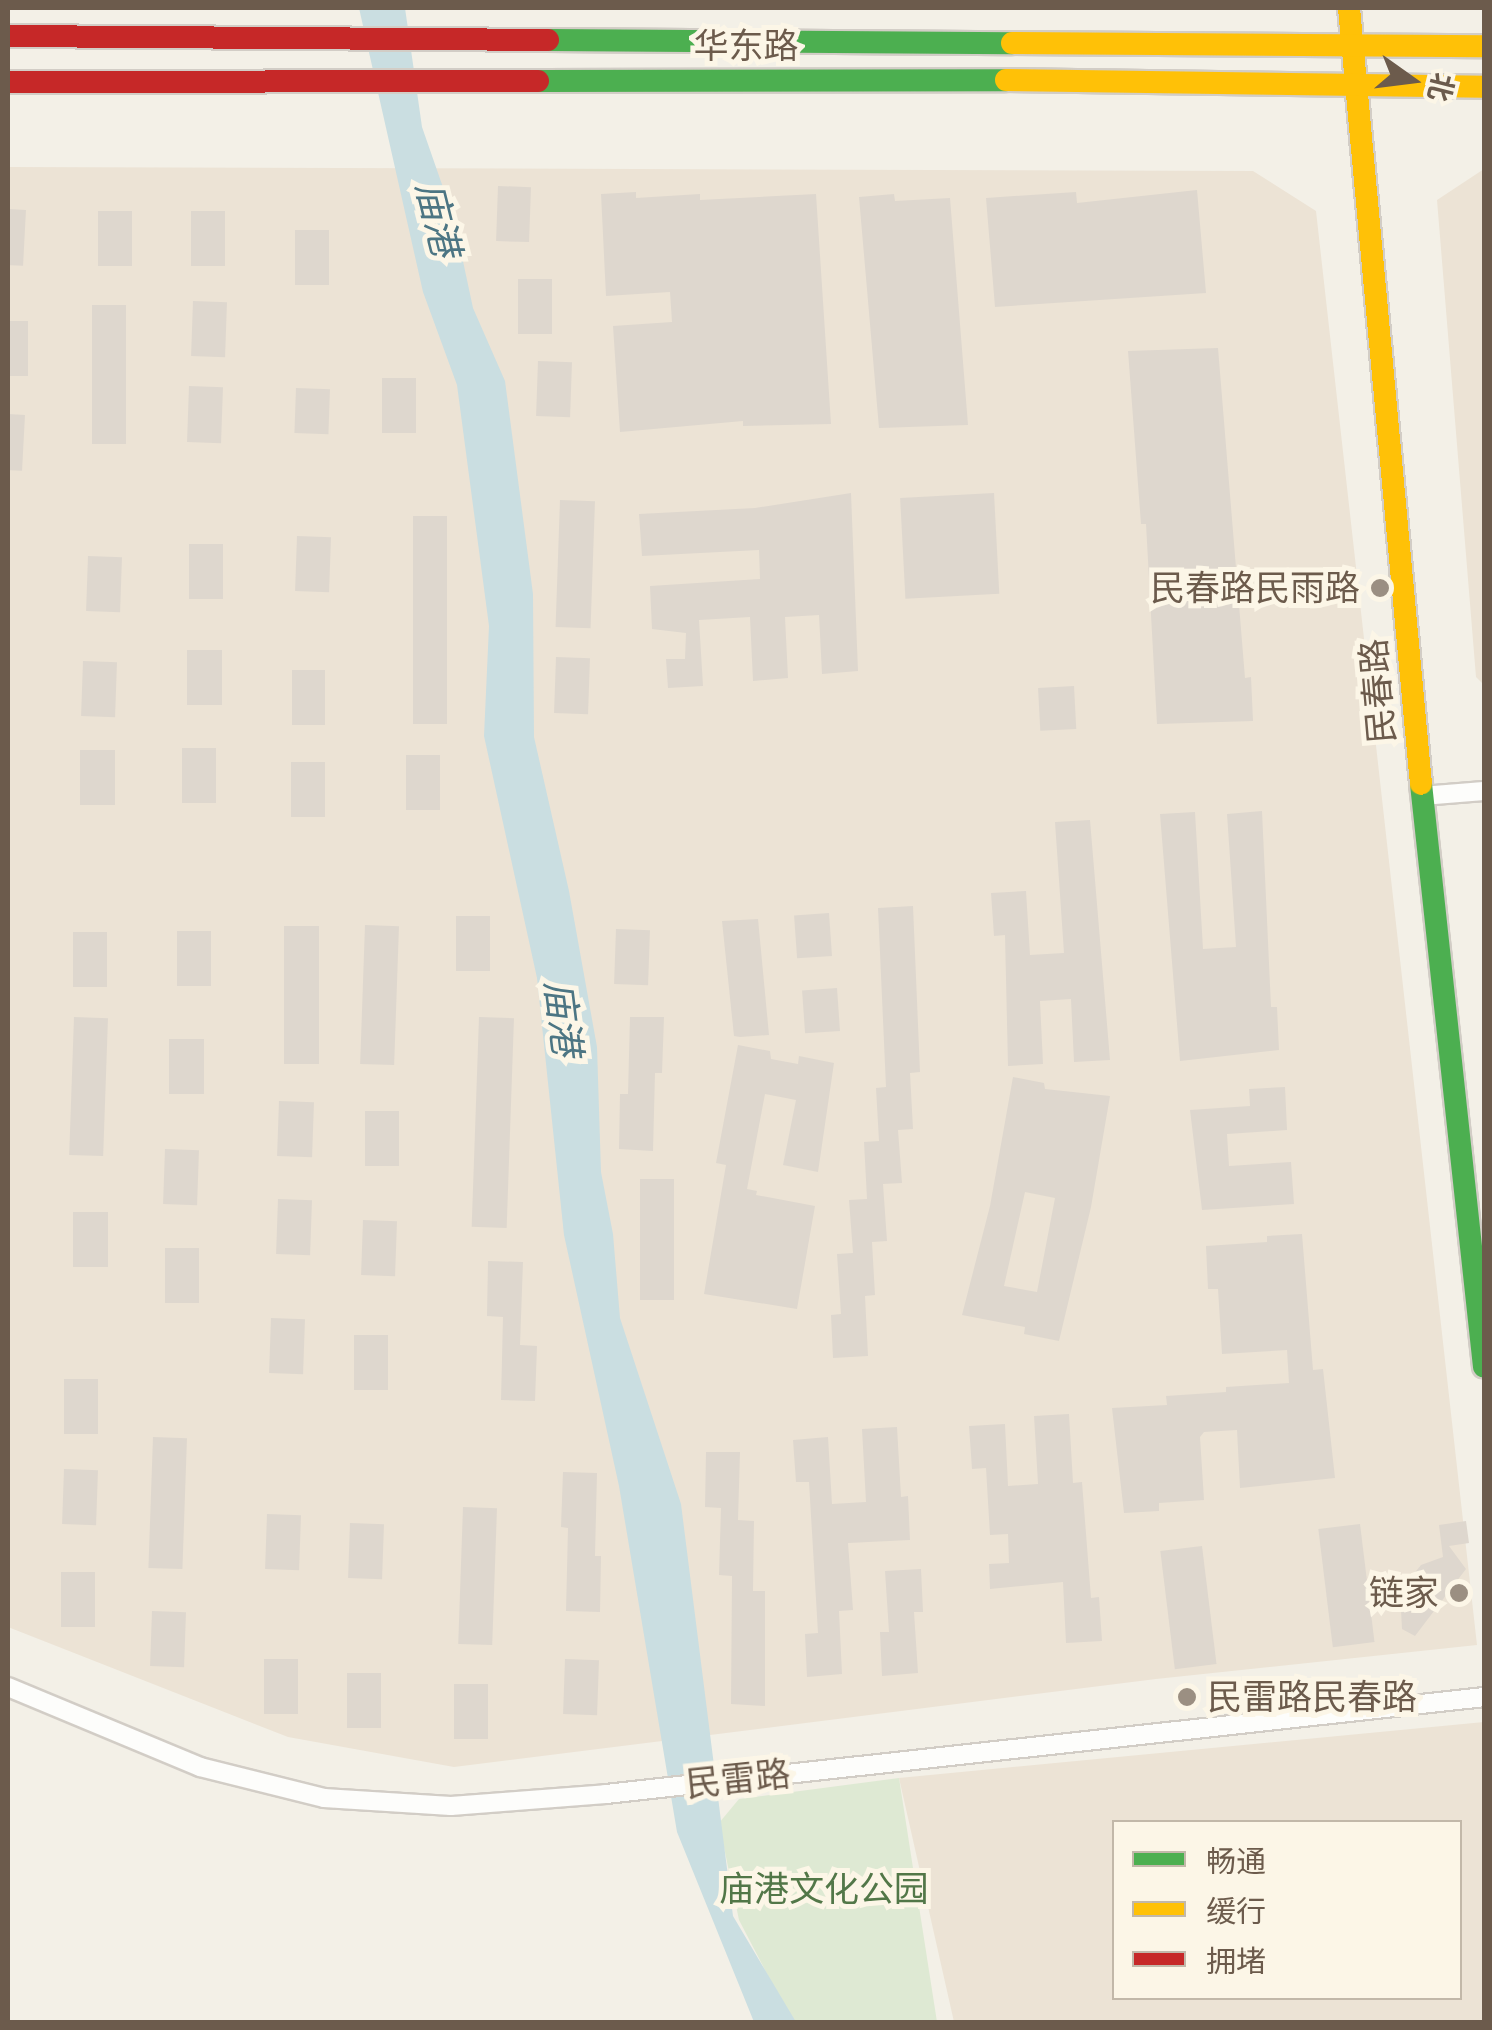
<!DOCTYPE html>
<html>
<head>
<meta charset="utf-8">
<style>
  body { margin:0 }
  #map { position:relative; width:1492px; height:2030px; overflow:hidden; background:#f3f0e7; font-family:Figtree,"Noto Sans SC",sans-serif }
  div>[style] { position:absolute }
  .residential>* { inset:0; background:#ece3d5 }
  .green>* { inset:0; background:#dee9d3 }
  .water>* { inset:0; background:#cadee1 }
  .building>* { inset:0; background:#ded7ce; transform-origin:0 0 }
  .roads { filter:drop-shadow(2px 0 #d2cdc6) drop-shadow(-2px 0 #d2cdc6) drop-shadow(0 2px #d2cdc6) drop-shadow(0 -2px #d2cdc6) }
  .street>* { height:18px; margin:-9px; padding:0 9px; transform-origin:9px; border-radius:9px; background:#fdfdfb }
  .fast>* { height:22px; margin:-11px; padding:0 11px; transform-origin:11px; border-radius:11px; background:#4caf50 }
  .slow>* { height:22px; margin:-11px; padding:0 11px; transform-origin:11px; border-radius:11px; background:#ffc107 }
  .jam>* { height:22px; margin:-11px; padding:0 11px; transform-origin:11px; border-radius:11px; background:#c62828 }
  .dots>* { width:28px; height:28px; translate:-50% -50%; box-sizing:border-box; border:5px solid #fcf6e7; border-radius:50% }
  span { translate:-50% -50%; white-space:nowrap; text-align:center; line-height:1.15; -webkit-text-stroke:10px #fcf6e7; paint-order:stroke }
  .street-label { font-size:35px; color:#6c5b4c }
  .poi-label { font-size:35px; color:#6c5b4c }
  .right { translate:-100% -50%; text-align:right }
  .left { translate:0 -50%; text-align:left }
  .park-label { font-size:35px; color:#527748 }
  .water-label { font-size:38px; color:#4c7583; font-style:italic }
  .frame { position:absolute; inset:0; border:10px solid #6c5b4c; pointer-events:none }
  .legend { position:absolute; left:1112px; top:1820px; width:350px; height:180px; box-sizing:border-box; background:#fcf6e7; border:2px solid #c2b8a9; margin:0; padding:12px 18px; list-style:none; font-size:30px; color:#6c5b4c }
  .legend li { display:flex; align-items:center; gap:20px; height:50px }
  .legend b { width:50px; border:2px solid #c2b8a9 }
  .north { position:absolute; left:1362px; top:30px; width:100px; height:100px; -webkit-text-stroke:8px #fcf6e7; paint-order:stroke; rotate:104deg; font-size:28px; font-weight:700; line-height:40px; text-align:center; color:#6c5b4c }
  .north::after { content:''; display:block; margin:auto; width:35px; height:45px; background:#6c5b4c; clip-path:polygon(50% 0,100% 100%,50% 72%,0 100%) }
</style>
</head>
<body>
<div id="map">
  <div class="residential">
    <div style="clip-path:polygon(8px 167px,1253px 171px,1316px 211px,1477px 1645px,1156px 1679px,454px 1767px,288px 1737px,8px 1627px)"></div>
    <div style="clip-path:polygon(1484px 169px,1484px 685px,1476px 677px,1437px 200px)"></div>
    <div style="clip-path:polygon(evenodd,1484px 1722px,1484px 2022px,954px 2022px,899px 1778px,1484px 1722px,1460px 1822px,1460px 1998px,1114px 1998px,1114px 1822px,1460px 1822px)"></div>
  </div>
  <div class="green">
    <div style="clip-path:polygon(899px 1778px,937px 2022px,792px 2022px,739px 1920px,719px 1823px,739px 1799px)"></div>
  </div>
  <div class="water">
    <div style="clip-path:polygon(359px 8px,405px 8px,422px 127px,454px 219px,473px 308px,505px 381px,533px 594px,534px 737px,569px 891px,597px 1047px,601px 1172px,613px 1234px,620px 1318px,681px 1504px,733px 1916px,796px 2022px,754px 2022px,677px 1832px,619px 1486px,564px 1235px,537px 978px,484px 736px,489px 626px,457px 385px,423px 292px)"></div>
  </div>
  <div class="building">
    <div style="left:498px;top:186px;width:33px;height:55px;rotate:2deg"></div>
    <div style="clip-path:polygon(1197px 190px,1206px 293px,995px 307px,986px 198px,1076px 192px,1077px 203px)"></div>
    <div style="clip-path:polygon(636px 192px,636px 198px,700px 194px,700px 200px,816px 194px,831px 424px,743px 426px,743px 421px,620px 432px,613px 326px,672px 322px,670px 292px,606px 296px,601px 194px)"></div>
    <div style="clip-path:polygon(894px 194px,895px 201px,950px 198px,968px 425px,879px 428px,859px 197px)"></div>
    <div style="left:8px;top:209px;width:18px;height:56px;rotate:3deg"></div>
    <div style="left:98px;top:211px;width:34px;height:55px"></div>
    <div style="left:191px;top:211px;width:34px;height:55px"></div>
    <div style="left:295px;top:230px;width:34px;height:55px"></div>
    <div style="left:518px;top:279px;width:34px;height:55px"></div>
    <div style="left:193px;top:301px;width:34px;height:55px;rotate:2deg"></div>
    <div style="left:92px;top:305px;width:34px;height:139px"></div>
    <div style="left:8px;top:321px;width:20px;height:55px"></div>
    <div style="clip-path:polygon(1218px 348px,1245px 678px,1251px 677px,1253px 721px,1157px 724px,1146px 524px,1141px 524px,1128px 351px)"></div>
    <div style="left:538px;top:361px;width:34px;height:55px;rotate:2deg"></div>
    <div style="left:382px;top:378px;width:34px;height:55px"></div>
    <div style="left:189px;top:386px;width:34px;height:56px;rotate:2deg"></div>
    <div style="left:296px;top:388px;width:34px;height:45px;rotate:2deg"></div>
    <div style="left:8px;top:414px;width:17px;height:56px;rotate:3deg"></div>
    <div style="clip-path:polygon(851px 493px,858px 671px,822px 674px,819px 615px,785px 617px,788px 678px,753px 681px,750px 617px,699px 620px,703px 686px,668px 688px,666px 659px,685px 659px,686px 633px,652px 629px,650px 586px,760px 579px,759px 550px,642px 556px,639px 514px,755px 508px)"></div>
    <div style="left:994px;top:493px;width:101px;height:94px;rotate:87deg"></div>
    <div style="left:560px;top:500px;width:35px;height:127px;rotate:2deg"></div>
    <div style="left:413px;top:516px;width:34px;height:208px"></div>
    <div style="left:297px;top:536px;width:34px;height:55px;rotate:2deg"></div>
    <div style="left:189px;top:544px;width:34px;height:55px"></div>
    <div style="left:88px;top:556px;width:34px;height:55px;rotate:2deg"></div>
    <div style="left:187px;top:650px;width:35px;height:55px"></div>
    <div style="left:556px;top:657px;width:34px;height:56px;rotate:2deg"></div>
    <div style="left:83px;top:661px;width:34px;height:55px;rotate:2deg"></div>
    <div style="left:292px;top:670px;width:33px;height:55px"></div>
    <div style="left:1074px;top:686px;width:43px;height:36px;rotate:87deg"></div>
    <div style="left:182px;top:748px;width:34px;height:55px"></div>
    <div style="left:80px;top:750px;width:35px;height:55px"></div>
    <div style="left:406px;top:755px;width:34px;height:55px"></div>
    <div style="left:291px;top:762px;width:34px;height:55px"></div>
    <div style="clip-path:polygon(1262px 811px,1271px 1007px,1277px 1007px,1279px 1050px,1180px 1061px,1160px 814px,1195px 812px,1203px 949px,1236px 947px,1227px 814px)"></div>
    <div style="clip-path:polygon(1090px 820px,1110px 1060px,1074px 1062px,1071px 999px,1040px 1001px,1043px 1064px,1008px 1066px,1005px 935px,994px 936px,991px 893px,1026px 891px,1030px 955px,1064px 953px,1055px 822px)"></div>
    <div style="clip-path:polygon(913px 906px,920px 1072px,910px 1073px,913px 1129px,898px 1130px,902px 1183px,883px 1184px,887px 1241px,872px 1242px,875px 1295px,865px 1296px,868px 1356px,833px 1358px,831px 1315px,841px 1314px,837px 1254px,853px 1253px,849px 1200px,867px 1199px,864px 1142px,879px 1141px,876px 1088px,886px 1087px,878px 908px)"></div>
    <div style="left:829px;top:913px;width:43px;height:35px;rotate:86deg"></div>
    <div style="left:456px;top:916px;width:34px;height:55px"></div>
    <div style="clip-path:polygon(758px 919px,769px 1035px,740px 1037px,734px 1036px,722px 921px)"></div>
    <div style="left:365px;top:925px;width:34px;height:139px;rotate:2deg"></div>
    <div style="left:284px;top:926px;width:35px;height:138px"></div>
    <div style="left:616px;top:929px;width:34px;height:55px;rotate:2deg"></div>
    <div style="left:177px;top:931px;width:34px;height:55px"></div>
    <div style="left:73px;top:932px;width:34px;height:55px"></div>
    <div style="left:837px;top:988px;width:43px;height:35px;rotate:86deg"></div>
    <div style="left:74px;top:1017px;width:34px;height:138px;rotate:2deg"></div>
    <div style="left:479px;top:1017px;width:35px;height:210px;rotate:2deg"></div>
    <div style="clip-path:polygon(630px 1017px,664px 1017px,662px 1073px,655px 1073px,653px 1151px,619px 1149px,620px 1094px,628px 1094px)"></div>
    <div style="left:169px;top:1039px;width:35px;height:55px"></div>
    <div style="clip-path:polygon(738px 1045px,770px 1051px,771px 1059px,798px 1064px,799px 1056px,834px 1063px,818px 1172px,783px 1165px,796px 1100px,765px 1094px,747px 1189px,757px 1191px,756px 1195px,815px 1206px,797px 1309px,704px 1294px,726px 1165px,716px 1163px)"></div>
    <div style="clip-path:polygon(evenodd,1013px 1077px,1044px 1083px,1045px 1089px,1110px 1096px,1091px 1207px,1059px 1341px,1024px 1334px,1025px 1327px,962px 1315px,990px 1206px,1013px 1077px,1025px 1192px,1055px 1198px,1037px 1292px,1004px 1286px,1025px 1192px)"></div>
    <div style="clip-path:polygon(1285px 1087px,1287px 1130px,1227px 1134px,1229px 1166px,1291px 1162px,1294px 1204px,1202px 1210px,1190px 1110px,1250px 1106px,1249px 1089px)"></div>
    <div style="left:279px;top:1101px;width:35px;height:55px;rotate:2deg"></div>
    <div style="left:365px;top:1111px;width:34px;height:55px"></div>
    <div style="left:165px;top:1149px;width:34px;height:55px;rotate:2deg"></div>
    <div style="left:640px;top:1179px;width:34px;height:121px"></div>
    <div style="left:278px;top:1199px;width:34px;height:55px;rotate:2deg"></div>
    <div style="left:73px;top:1212px;width:35px;height:55px"></div>
    <div style="left:363px;top:1220px;width:34px;height:55px;rotate:2deg"></div>
    <div style="clip-path:polygon(1302px 1234px,1313px 1370px,1323px 1369px,1335px 1478px,1240px 1488px,1237px 1430px,1204px 1432px,1200px 1437px,1204px 1500px,1159px 1503px,1159px 1511px,1124px 1513px,1112px 1408px,1167px 1405px,1166px 1396px,1226px 1392px,1226px 1387px,1289px 1383px,1287px 1350px,1222px 1354px,1218px 1289px,1208px 1289px,1206px 1246px,1267px 1242px,1267px 1236px)"></div>
    <div style="left:165px;top:1248px;width:34px;height:55px"></div>
    <div style="clip-path:polygon(488px 1261px,523px 1262px,520px 1345px,537px 1346px,535px 1401px,501px 1400px,503px 1317px,487px 1316px)"></div>
    <div style="left:271px;top:1318px;width:34px;height:55px;rotate:2deg"></div>
    <div style="left:354px;top:1335px;width:34px;height:55px"></div>
    <div style="left:64px;top:1379px;width:34px;height:55px"></div>
    <div style="clip-path:polygon(1069px 1414px,1073px 1483px,1082px 1482px,1091px 1598px,1099px 1597px,1102px 1641px,1066px 1643px,1063px 1582px,990px 1589px,989px 1564px,1009px 1563px,1008px 1534px,990px 1535px,986px 1468px,972px 1469px,969px 1426px,1005px 1424px,1008px 1486px,1038px 1484px,1034px 1416px)"></div>
    <div style="clip-path:polygon(897px 1427px,901px 1497px,908px 1496px,910px 1540px,848px 1543px,853px 1610px,839px 1611px,842px 1674px,807px 1677px,805px 1634px,818px 1633px,809px 1482px,796px 1482px,793px 1440px,828px 1437px,832px 1504px,866px 1502px,862px 1429px)"></div>
    <div style="left:153px;top:1437px;width:34px;height:131px;rotate:2deg"></div>
    <div style="clip-path:polygon(706px 1452px,740px 1452px,738px 1520px,754px 1521px,753px 1591px,765px 1591px,765px 1706px,731px 1704px,732px 1576px,719px 1575px,721px 1508px,705px 1507px)"></div>
    <div style="left:64px;top:1469px;width:34px;height:55px;rotate:2deg"></div>
    <div style="clip-path:polygon(563px 1472px,597px 1473px,595px 1556px,601px 1556px,600px 1612px,566px 1611px,568px 1528px,561px 1527px)"></div>
    <div style="left:463px;top:1507px;width:34px;height:137px;rotate:2deg"></div>
    <div style="left:267px;top:1514px;width:34px;height:55px;rotate:2deg"></div>
    <div style="clip-path:polygon(1466px 1521px,1469px 1543px,1449px 1546px,1466px 1569px,1415px 1636px,1402px 1629px,1400px 1591px,1421px 1565px,1443px 1557px,1439px 1525px)"></div>
    <div style="left:350px;top:1523px;width:34px;height:55px;rotate:2deg"></div>
    <div style="left:1360px;top:1524px;width:119px;height:42px;rotate:83deg"></div>
    <div style="left:1202px;top:1546px;width:119px;height:42px;rotate:83deg"></div>
    <div style="clip-path:polygon(921px 1569px,923px 1612px,914px 1612px,918px 1673px,882px 1676px,880px 1632px,889px 1632px,885px 1571px)"></div>
    <div style="left:61px;top:1572px;width:34px;height:55px"></div>
    <div style="left:152px;top:1611px;width:34px;height:55px;rotate:2deg"></div>
    <div style="left:264px;top:1659px;width:34px;height:55px"></div>
    <div style="left:565px;top:1659px;width:34px;height:55px;rotate:2deg"></div>
    <div style="left:347px;top:1673px;width:34px;height:55px"></div>
    <div style="left:454px;top:1684px;width:34px;height:55px"></div>
  </div>
  <div class="roads">
    <div class="street">
      <div style="left:1422px;top:796px;width:62px;rotate:-4.6deg"></div>
      <div style="left:8px;top:1687px;width:208px;rotate:22.6deg"></div>
      <div style="left:200px;top:1767px;width:128px;rotate:14deg"></div>
      <div style="left:324px;top:1798px;width:127px;rotate:3.6deg"></div>
      <div style="left:451px;top:1806px;width:155px;rotate:-4.4deg"></div>
      <div style="left:606px;top:1794px;width:883px;rotate:-6.3deg"></div>
    </div>
    <div class="fast">
      <div style="left:548px;top:40px;width:464px;rotate:0.4deg"></div>
      <div style="left:538px;top:81px;width:468px;rotate:-0.1deg"></div>
      <div style="left:1421px;top:784px;width:586px;rotate:83.83deg"></div>
    </div>
    <div class="slow">
      <div style="left:1349px;top:8px;width:779px;rotate:84.7deg"></div>
      <div style="left:1012px;top:43px;width:472px;rotate:0.4deg"></div>
      <div style="left:1006px;top:80px;width:478px;rotate:0.8deg"></div>
    </div>
    <div class="jam">
      <div style="left:8px;top:36px;width:540px;rotate:0.42deg"></div>
      <div style="left:8px;top:82px;width:530px;rotate:-0.11deg"></div>
    </div>
  </div>
  <div class="dots">
    <div style="left:1380px;top:588px;background:#9b8f82"></div>
    <div style="left:1459px;top:1593px;background:#9b8f82"></div>
    <div style="left:1187px;top:1697px;background:#9b8f82"></div>
  </div>
  <div class="street-label">
    <span style="left:746px;top:46px">华东路</span>
    <span style="left:1378px;top:691px;rotate:-95deg">民春路</span>
    <span style="left:738px;top:1779px;rotate:-6deg">民雷路</span>
  </div>
  <div class="poi-label">
    <span class="right" style="left:1360px;top:588px">民春路民雨路</span>
    <span class="right" style="left:1439px;top:1593px">链家</span>
    <span class="left" style="left:1207px;top:1697px">民雷路民春路</span>
  </div>
  <div class="park-label">
    <span style="left:824px;top:1889px">庙港文化公园</span>
  </div>
  <div class="water-label">
    <span style="left:437px;top:219px;rotate:76deg">庙港</span>
    <span style="left:562px;top:1018px;rotate:83deg">庙港</span>
  </div>
  <div class="frame"></div>
  <ul class="legend">
  <li><b style="height:12px;background:#4caf50"></b>畅通</li>
  <li><b style="height:12px;background:#ffc107"></b>缓行</li>
  <li><b style="height:12px;background:#c62828"></b>拥堵</li>
  </ul>
  <div class="north">北</div>
</div>
</body>
</html>
